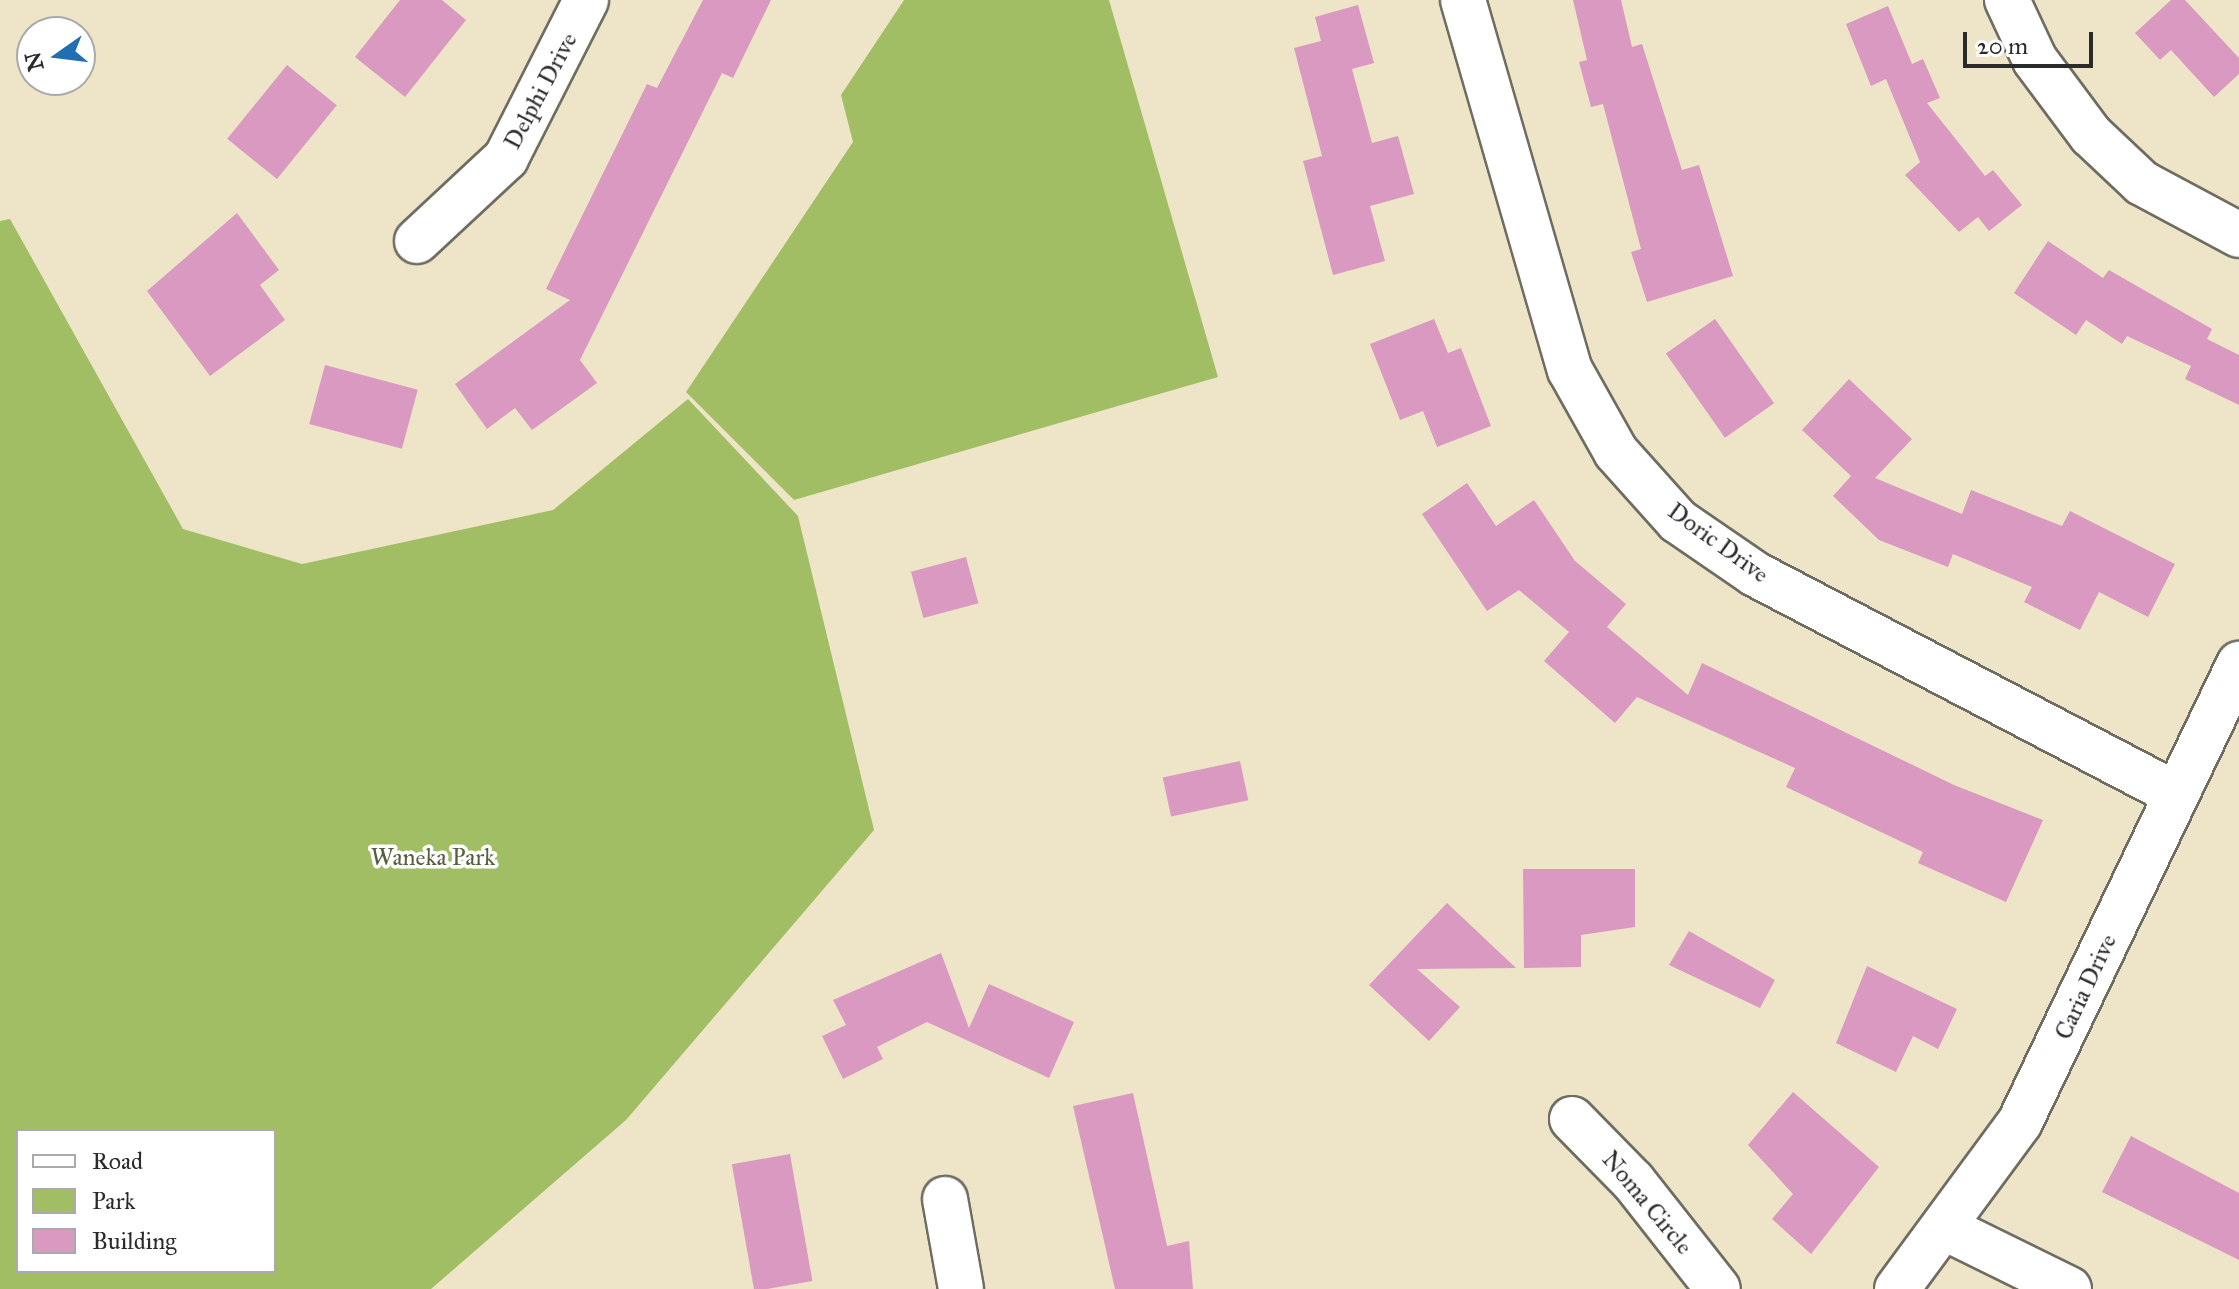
<!DOCTYPE html>
<html>
<head>
<meta charset="utf-8">
<style>
  body { margin:0 }
  #map { position:relative; width:2239px; height:1289px; overflow:hidden; background:#eee5c8; font-family:"IM FELL Great Primer",serif }
  div>[style] { position:absolute }
  .green>* { inset:0; background:#a2be65 }
  .building>* { inset:0; background:#da99c1; transform-origin:0 0 }
  .roads { filter:drop-shadow(2px 0 #6f6c62) drop-shadow(-2px 0 #6f6c62) drop-shadow(0 2px #6f6c62) drop-shadow(0 -2px #6f6c62) }
  .minor>* { height:44px; margin:-22px; padding:0 22px; transform-origin:22px; border-radius:22px; background:#fff }
  span { translate:-50% -50%; white-space:nowrap; text-align:center; line-height:1.15; -webkit-text-stroke:7px #fff; paint-order:stroke }
  .street-label { font-size:24px; color:#2b2b2b }
  .park-label { font-size:24px; color:#555e3f }
  .legend { position:absolute; left:16px; top:1129px; width:260px; height:144px; box-sizing:border-box; background:#fff; border:2px solid #aaa; margin:0; padding:10px 14px; list-style:none; font-size:24px; color:#2b2b2b }
  .legend li { display:flex; align-items:center; gap:16px; height:40px }
  .legend b { width:40px; border:2px solid #aaa }
  .north { position:absolute; left:16px; top:16px; width:80px; height:80px; box-sizing:border-box; background:#fff; border:2px solid #aaa; border-radius:50%; rotate:256deg; font-size:22px; font-weight:700; line-height:32px; text-align:center; color:#2b2b2b }
  .north::after { content:''; display:block; margin:auto; width:28px; height:36px; background:#1f6fb2; clip-path:polygon(50% 0,100% 100%,50% 72%,0 100%) }
  .scale { position:absolute; left:1963px; top:32px; width:130px; height:36px; box-sizing:border-box; border:4px solid #2b2b2b; border-top:0; padding-left:10px; font-size:24px; line-height:28px; white-space:nowrap; color:#2b2b2b; -webkit-text-stroke:6px #fff; paint-order:stroke }
</style>
</head>
<body>
<div id="map">
  <div class="green">
    <div style="clip-path:polygon(904px 0,1109px 0,1218px 377px,794px 500px,686px 392px,853px 142px,841px 95px)"></div>
    <div style="clip-path:polygon(evenodd,10px 219px,183px 529px,302px 564px,553px 510px,688px 399px,798px 516px,874px 830px,626px 1120px,431px 1289px,0 1289px,0 221px,10px 219px,18px 1131px,274px 1131px,274px 1271px,18px 1271px,18px 1131px)"></div>
  </div>
  <div class="building">
    <div style="clip-path:polygon(400px 0,442px 0,466px 20px,405px 97px,355px 57px)"></div>
    <div style="clip-path:polygon(703px 0,771px 0,733px 78px,722px 73px,580px 360px,597px 383px,532px 430px,515px 408px,487px 429px,455px 384px,570px 300px,546px 289px,647px 84px,657px 88px)"></div>
    <div style="clip-path:polygon(1573px 0,1621px 0,1632px 47px,1642px 44px,1682px 170px,1699px 165px,1733px 276px,1647px 302px,1631px 252px,1641px 249px,1603px 104px,1591px 107px,1579px 62px,1587px 60px)"></div>
    <div style="clip-path:polygon(2171px 0,2185px 0,2239px 58px,2239px 74px,2214px 97px,2171px 50px,2160px 60px,2135px 33px)"></div>
    <div style="clip-path:polygon(1358px 5px,1374px 63px,1352px 69px,1372px 143px,1398px 136px,1414px 194px,1370px 206px,1385px 261px,1333px 275px,1303px 161px,1322px 156px,1294px 48px,1321px 41px,1315px 17px)"></div>
    <div style="clip-path:polygon(1888px 6px,1912px 64px,1923px 59px,1940px 98px,1927px 103px,1985px 176px,1993px 170px,2022px 205px,1989px 231px,1978px 217px,1959px 232px,1905px 175px,1920px 162px,1886px 79px,1871px 86px,1846px 24px)"></div>
    <div style="left:287px;top:65px;width:64px;height:95px;rotate:39deg"></div>
    <div style="clip-path:polygon(237px 213px,279px 270px,260px 285px,285px 320px,210px 376px,147px 291px)"></div>
    <div style="clip-path:polygon(2048px 241px,2103px 278px,2109px 270px,2212px 329px,2207px 339px,2239px 355px,2239px 405px,2185px 379px,2191px 366px,2127px 336px,2122px 344px,2086px 320px,2076px 335px,2014px 293px)"></div>
    <div style="clip-path:polygon(1434px 319px,1448px 353px,1461px 348px,1491px 426px,1437px 447px,1423px 411px,1400px 420px,1370px 344px)"></div>
    <div style="left:1715px;top:319px;width:103px;height:60px;rotate:55deg"></div>
    <div style="left:325px;top:365px;width:96px;height:61px;rotate:15deg"></div>
    <div style="clip-path:polygon(1849px 379px,1912px 439px,1875px 478px,1962px 514px,1971px 490px,2062px 526px,2070px 511px,2175px 564px,2148px 617px,2099px 592px,2080px 630px,2024px 602px,2032px 587px,1953px 554px,1948px 567px,1879px 540px,1833px 496px,1851px 476px,1802px 430px)"></div>
    <div style="clip-path:polygon(1467px 483px,1496px 526px,1534px 500px,1575px 561px,1626px 604px,1607px 627px,1688px 695px,1702px 663px,1954px 785px,2043px 820px,2006px 902px,1918px 863px,1923px 852px,1786px 787px,1795px 768px,1637px 697px,1615px 723px,1544px 661px,1569px 632px,1519px 590px,1487px 611px,1422px 514px)"></div>
    <div style="left:966px;top:557px;width:48px;height:57px;rotate:75deg"></div>
    <div style="left:1240px;top:761px;width:40px;height:79px;rotate:78deg"></div>
    <div style="clip-path:polygon(1523px 869px,1635px 869px,1635px 927px,1581px 935px,1581px 967px,1524px 968px)"></div>
    <div style="clip-path:polygon(1447px 903px,1516px 968px,1417px 969px,1460px 1007px,1429px 1041px,1369px 985px)"></div>
    <div style="clip-path:polygon(1689px 931px,1775px 980px,1760px 1008px,1669px 965px)"></div>
    <div style="clip-path:polygon(941px 953px,969px 1028px,989px 984px,1074px 1022px,1049px 1078px,927px 1022px,877px 1047px,883px 1059px,843px 1079px,822px 1036px,846px 1025px,833px 1000px)"></div>
    <div style="clip-path:polygon(1867px 966px,1957px 1009px,1938px 1049px,1913px 1036px,1896px 1072px,1836px 1043px)"></div>
    <div style="clip-path:polygon(1793px 1092px,1879px 1167px,1811px 1254px,1772px 1219px,1793px 1194px,1748px 1145px)"></div>
    <div style="clip-path:polygon(1133px 1093px,1167px 1246px,1189px 1241px,1193px 1289px,1115px 1289px,1073px 1106px)"></div>
    <div style="clip-path:polygon(2131px 1136px,2239px 1193px,2239px 1260px,2102px 1192px)"></div>
    <div style="left:790px;top:1154px;width:129px;height:59px;rotate:80deg"></div>
  </div>
  <div class="roads">
    <div class="minor">
      <div style="left:1463px;top:0;width:385px;rotate:73.9deg"></div>
      <div style="left:1570px;top:370px;width:94px;rotate:60.7deg"></div>
      <div style="left:1616px;top:452px;width:93px;rotate:48.1deg"></div>
      <div style="left:1678px;top:521px;width:93px;rotate:34.5deg"></div>
      <div style="left:1755px;top:574px;width:473px;rotate:27.6deg"></div>
      <div style="left:2007px;top:0;width:66px;rotate:65deg"></div>
      <div style="left:2035px;top:60px;width:94px;rotate:53.3deg"></div>
      <div style="left:2091px;top:135px;width:70px;rotate:43.3deg"></div>
      <div style="left:2142px;top:183px;width:110px;rotate:28.2deg"></div>
      <div style="left:417px;top:241px;width:122px;rotate:-43deg"></div>
      <div style="left:506px;top:158px;width:177px;rotate:-63.1deg"></div>
      <div style="left:1572px;top:1119px;width:87px;rotate:45.5deg"></div>
      <div style="left:1633px;top:1181px;width:137px;rotate:51.8deg"></div>
      <div style="left:945px;top:1199px;width:91px;rotate:79.9deg"></div>
      <div style="left:1947px;top:1229px;width:136px;rotate:26.2deg"></div>
      <div style="left:1897px;top:1289px;width:207px;rotate:-53.6deg"></div>
      <div style="left:2020px;top:1122px;width:508px;rotate:-64.44deg"></div>
    </div>
  </div>
  <div class="street-label">
    <span style="left:541px;top:91px;rotate:-62deg">Delphi Drive</span>
    <span style="left:1718px;top:543px;rotate:36deg">Doric Drive</span>
    <span style="left:2086px;top:987px;rotate:-65deg">Caria Drive</span>
    <span style="left:1647px;top:1203px;rotate:50deg">Noma Circle</span>
  </div>
  <div class="park-label">
    <span style="left:433px;top:858px">Waneka Park</span>
  </div>
  <ul class="legend">
  <li><b style="height:10px;background:#fff"></b>Road</li>
  <li><b style="height:22px;background:#a2be65"></b>Park</li>
  <li><b style="height:22px;background:#da99c1"></b>Building</li>
  </ul>
  <div class="north">N</div>
  <div class="scale">20 m</div>
</div>
</body>
</html>
